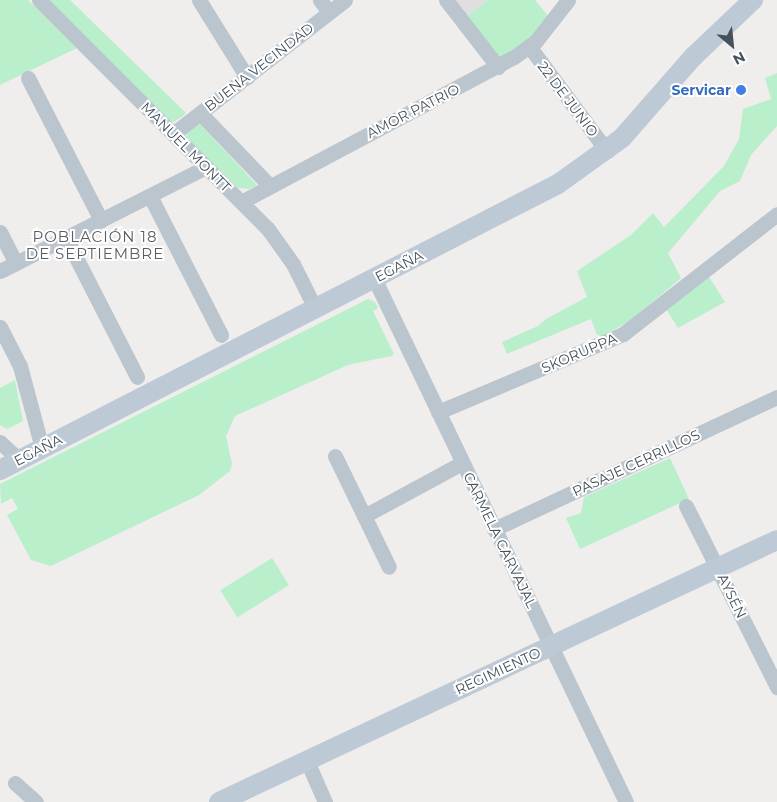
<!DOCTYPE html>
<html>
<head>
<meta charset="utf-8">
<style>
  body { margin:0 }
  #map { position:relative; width:777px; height:802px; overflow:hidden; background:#f0eded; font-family:Montserrat,sans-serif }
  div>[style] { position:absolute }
  .education>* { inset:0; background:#e1dedf }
  .green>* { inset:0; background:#baefcc; transform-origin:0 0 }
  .minor>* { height:15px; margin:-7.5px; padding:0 7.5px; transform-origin:7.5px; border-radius:7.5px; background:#bbc5cd }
  .secondary>* { height:20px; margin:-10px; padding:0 10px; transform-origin:10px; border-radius:10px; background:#bdc9d5 }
  .dots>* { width:14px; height:14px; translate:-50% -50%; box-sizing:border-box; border:2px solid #fff; border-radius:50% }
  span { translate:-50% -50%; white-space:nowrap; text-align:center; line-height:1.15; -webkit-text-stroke:4px #fff; paint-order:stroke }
  .street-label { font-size:14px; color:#45515b }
  .shop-label { font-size:14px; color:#366cbe; font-weight:700 }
  .right { translate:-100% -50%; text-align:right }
  .neighbourhood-label { font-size:15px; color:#5a5e62; letter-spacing:1px }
  .north { position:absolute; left:707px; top:20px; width:50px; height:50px; -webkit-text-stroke:4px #fff; paint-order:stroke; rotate:152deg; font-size:14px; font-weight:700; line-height:20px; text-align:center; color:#45515b }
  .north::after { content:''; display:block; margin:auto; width:18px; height:22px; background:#45515b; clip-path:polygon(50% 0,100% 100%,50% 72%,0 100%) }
</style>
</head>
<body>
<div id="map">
  <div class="education">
    <div style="clip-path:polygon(451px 0,488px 0,465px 18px)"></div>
  </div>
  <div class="green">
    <div style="clip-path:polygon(0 0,28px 0,77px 48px,0 85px)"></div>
    <div style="clip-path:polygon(47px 0,70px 0,186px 113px,182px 117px,171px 123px)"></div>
    <div style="clip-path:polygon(488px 0,535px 0,549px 17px,535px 33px,498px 61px,465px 18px)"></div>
    <div style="clip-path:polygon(777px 73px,777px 126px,751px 155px,740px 181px,720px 191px,668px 253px,681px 278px,630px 321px,598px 338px,591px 319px,507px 354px,502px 342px,538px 326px,546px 319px,587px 297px,577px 271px,631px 235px,653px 213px,664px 227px,724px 166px,739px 139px,743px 109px,771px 99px,765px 78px)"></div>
    <div style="clip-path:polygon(198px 124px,201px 125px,257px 185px,249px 189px,238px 188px,186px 138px,187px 132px)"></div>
    <div style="clip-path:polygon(708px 275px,725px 302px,678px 328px,666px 309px)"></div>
    <div style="clip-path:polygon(368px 299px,375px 302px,378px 308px,373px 311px,394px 354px,391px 356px,348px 365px,235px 416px,226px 436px,232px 464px,230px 471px,199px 495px,51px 566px,31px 560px,7px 515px,18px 509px,12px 498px,1px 504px,0 484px)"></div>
    <div style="clip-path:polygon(15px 380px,23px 421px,7px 429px,0 425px,0 388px)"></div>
    <div style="clip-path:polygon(670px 458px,689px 499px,580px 549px,566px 518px,581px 513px,584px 497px)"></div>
    <div style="left:272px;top:558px;width:32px;height:61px;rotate:58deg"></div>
  </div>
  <div class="minor">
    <div style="left:39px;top:0;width:324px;rotate:45deg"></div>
    <div style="left:268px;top:229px;width:43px;rotate:54.5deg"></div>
    <div style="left:293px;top:264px;width:49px;rotate:63.4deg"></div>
    <div style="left:199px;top:0;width:91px;rotate:58.1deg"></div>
    <div style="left:320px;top:0;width:15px;rotate:53deg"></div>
    <div style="left:446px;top:0;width:85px;rotate:52.2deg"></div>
    <div style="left:529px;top:46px;width:131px;rotate:53.4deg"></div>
    <div style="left:28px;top:78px;width:160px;rotate:62.8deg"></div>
    <div style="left:200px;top:113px;width:101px;rotate:46.2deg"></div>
    <div style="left:173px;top:134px;width:218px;rotate:-37.9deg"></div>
    <div style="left:150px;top:196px;width:156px;rotate:62.9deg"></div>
    <div style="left:241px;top:202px;width:309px;rotate:-28deg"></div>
    <div style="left:514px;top:57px;width:27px;rotate:-36deg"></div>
    <div style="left:536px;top:41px;width:52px;rotate:-52deg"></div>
    <div style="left:0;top:232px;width:35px;rotate:63deg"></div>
    <div style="left:66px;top:238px;width:156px;rotate:62.9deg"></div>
    <div style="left:0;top:271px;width:231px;rotate:-26.8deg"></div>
    <div style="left:374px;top:278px;width:581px;rotate:64.32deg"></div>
    <div style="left:0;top:327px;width:44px;rotate:62.9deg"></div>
    <div style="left:20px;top:366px;width:85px;rotate:75deg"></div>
    <div style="left:438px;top:412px;width:201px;rotate:-22.9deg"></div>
    <div style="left:623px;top:334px;width:195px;rotate:-37.9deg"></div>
    <div style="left:0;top:442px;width:26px;rotate:43deg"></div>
    <div style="left:335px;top:456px;width:123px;rotate:64.1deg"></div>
    <div style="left:686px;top:506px;width:203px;rotate:63.3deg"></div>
    <div style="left:364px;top:516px;width:111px;rotate:-28.4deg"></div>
    <div style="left:494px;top:529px;width:312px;rotate:-25deg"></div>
    <div style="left:307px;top:761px;width:45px;rotate:66.3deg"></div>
    <div style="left:15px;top:783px;width:28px;rotate:42deg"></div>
  </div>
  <div class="secondary">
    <div style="left:0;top:470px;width:627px;rotate:-27.14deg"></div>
    <div style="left:558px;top:184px;width:79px;rotate:-35.7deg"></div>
    <div style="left:622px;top:138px;width:108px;rotate:-48.8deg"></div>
    <div style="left:693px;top:57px;width:83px;rotate:-43.5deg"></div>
    <div style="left:219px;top:802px;width:616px;rotate:-25.15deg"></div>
  </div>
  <div class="dots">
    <div style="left:741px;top:90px;background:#3f7fe0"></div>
  </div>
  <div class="street-label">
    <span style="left:259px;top:67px;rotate:-38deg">BUENA VECINDAD</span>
    <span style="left:568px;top:99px;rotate:53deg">22 DE JUNIO</span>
    <span style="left:413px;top:111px;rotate:-27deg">AMOR PATRIO</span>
    <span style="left:186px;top:147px;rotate:45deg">MANUEL MONTT</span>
    <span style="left:399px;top:266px;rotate:-27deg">EGAÑA</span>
    <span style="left:579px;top:353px;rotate:-23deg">SKORUPPA</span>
    <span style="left:38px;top:450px;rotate:-27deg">EGAÑA</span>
    <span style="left:636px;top:463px;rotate:-25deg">PASAJE CERRILLOS</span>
    <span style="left:500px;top:540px;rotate:64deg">CARMELA CARVAJAL</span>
    <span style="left:732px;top:596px;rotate:64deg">AYSÉN</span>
    <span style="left:498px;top:671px;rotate:-25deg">REGIMIENTO</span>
  </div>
  <div class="shop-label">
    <span class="right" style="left:731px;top:90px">Servicar</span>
  </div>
  <div class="neighbourhood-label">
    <span style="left:95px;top:245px">POBLACIÓN 18<br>DE SEPTIEMBRE</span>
  </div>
  <div class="north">N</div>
</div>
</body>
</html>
